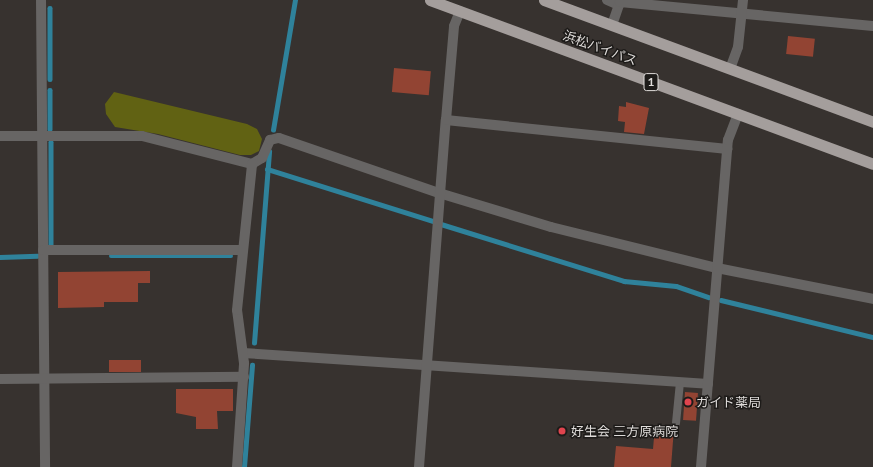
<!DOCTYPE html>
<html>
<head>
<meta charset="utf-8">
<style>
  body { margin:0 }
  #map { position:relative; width:873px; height:467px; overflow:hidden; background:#37322f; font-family:Lato,"Noto Sans JP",sans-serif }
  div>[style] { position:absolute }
  .green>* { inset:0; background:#616213 }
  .stream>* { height:4.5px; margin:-2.25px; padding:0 2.25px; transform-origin:2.25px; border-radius:2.25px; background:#2f829b }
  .building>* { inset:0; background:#924433; transform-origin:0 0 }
  .service>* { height:8px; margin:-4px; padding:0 4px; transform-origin:4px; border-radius:4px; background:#676564 }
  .minor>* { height:10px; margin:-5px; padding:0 5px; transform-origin:5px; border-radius:5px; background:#676564 }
  .trunk>* { height:11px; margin:-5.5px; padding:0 5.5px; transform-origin:5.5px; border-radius:5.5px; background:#a49e9c }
  .dots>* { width:11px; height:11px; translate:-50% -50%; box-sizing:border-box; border:2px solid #1d1b19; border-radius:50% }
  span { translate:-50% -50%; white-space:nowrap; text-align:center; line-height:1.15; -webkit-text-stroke:3px #1d1b19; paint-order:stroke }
  .shield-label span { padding:1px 3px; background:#1d1b19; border:1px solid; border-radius:3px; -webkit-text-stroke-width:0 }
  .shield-label { font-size:12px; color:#dfdcda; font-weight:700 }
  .street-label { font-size:13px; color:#dfdcda }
  .poi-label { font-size:13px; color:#dfdcda }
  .left { translate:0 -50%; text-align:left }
</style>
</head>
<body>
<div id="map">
  <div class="green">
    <div style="clip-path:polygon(114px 92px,247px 124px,257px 129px,262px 139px,259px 151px,251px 155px,240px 155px,158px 134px,115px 127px,106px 114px,105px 104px)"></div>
  </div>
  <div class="stream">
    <div style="left:50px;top:8px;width:71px;rotate:90deg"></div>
    <div style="left:50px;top:90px;width:39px;rotate:90deg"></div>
    <div style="left:273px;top:130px;width:132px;rotate:-80.4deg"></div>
    <div style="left:51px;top:142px;width:102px;rotate:90deg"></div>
    <div style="left:267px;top:169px;width:174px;rotate:17.4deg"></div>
    <div style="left:441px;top:224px;width:192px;rotate:17.3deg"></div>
    <div style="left:624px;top:281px;width:52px;rotate:5.5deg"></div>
    <div style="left:676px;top:286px;width:34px;rotate:19deg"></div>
    <div style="left:111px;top:256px;width:120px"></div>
    <div style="left:0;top:257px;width:37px;rotate:-2deg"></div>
    <div style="left:721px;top:300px;width:156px;rotate:13.7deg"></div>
    <div style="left:254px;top:343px;width:192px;rotate:-85.5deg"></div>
    <div style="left:244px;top:467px;width:102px;rotate:-85.5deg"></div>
  </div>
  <div class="building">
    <div style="left:788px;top:36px;width:27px;height:18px;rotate:6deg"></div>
    <div style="left:394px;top:68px;width:37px;height:24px;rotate:5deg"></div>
    <div style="clip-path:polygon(626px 102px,649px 108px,644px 134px,624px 132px,625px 122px,618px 121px,619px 106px,626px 107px)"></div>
    <div style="clip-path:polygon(150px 271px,150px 283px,138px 283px,138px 302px,104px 302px,104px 307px,58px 308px,58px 272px)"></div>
    <div style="left:109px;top:360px;width:32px;height:12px"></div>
    <div style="clip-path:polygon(176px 389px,233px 389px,233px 411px,217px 411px,218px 429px,196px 429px,196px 417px,176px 413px)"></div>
    <div style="left:685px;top:392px;width:13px;height:28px;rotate:4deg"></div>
    <div style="clip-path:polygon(655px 426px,674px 428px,671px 467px,614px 467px,616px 446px,653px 449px)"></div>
  </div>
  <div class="service">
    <div style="left:676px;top:423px;width:41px;rotate:-84.4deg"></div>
  </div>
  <div class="minor">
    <div style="left:41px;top:0;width:467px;rotate:89.5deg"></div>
    <div style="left:607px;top:0;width:13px;rotate:23deg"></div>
    <div style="left:612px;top:25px;width:24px;rotate:-71deg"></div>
    <div style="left:620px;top:2px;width:254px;rotate:5.4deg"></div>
    <div style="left:730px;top:69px;width:23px;rotate:-70deg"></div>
    <div style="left:738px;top:47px;width:47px;rotate:-83.9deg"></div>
    <div style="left:446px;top:120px;width:283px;rotate:5.9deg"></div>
    <div style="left:0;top:136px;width:142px"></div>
    <div style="left:142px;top:136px;width:114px;rotate:14.3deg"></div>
    <div style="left:252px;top:164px;width:12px;rotate:-31deg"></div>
    <div style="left:262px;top:158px;width:20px;rotate:-66deg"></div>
    <div style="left:270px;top:140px;width:9px;rotate:-13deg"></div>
    <div style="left:279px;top:138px;width:169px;rotate:19deg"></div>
    <div style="left:439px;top:193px;width:117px;rotate:16.9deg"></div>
    <div style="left:551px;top:227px;width:171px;rotate:13.9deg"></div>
    <div style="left:717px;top:268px;width:159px;rotate:11.2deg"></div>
    <div style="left:43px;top:250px;width:198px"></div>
    <div style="left:243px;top:353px;width:466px;rotate:3.8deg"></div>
    <div style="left:0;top:379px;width:244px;rotate:-0.5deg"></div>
    <div style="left:237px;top:467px;width:104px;rotate:-86.1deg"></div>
    <div style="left:244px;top:363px;width:53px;rotate:-97.5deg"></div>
    <div style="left:237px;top:310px;width:147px;rotate:-84.1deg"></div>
    <div style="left:419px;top:467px;width:348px;rotate:-85.6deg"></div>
    <div style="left:446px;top:120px;width:94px;rotate:-85.1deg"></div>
    <div style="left:454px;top:26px;width:16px;rotate:-68deg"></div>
    <div style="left:701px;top:467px;width:328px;rotate:-85.3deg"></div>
    <div style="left:728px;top:140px;width:28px;rotate:-69deg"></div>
  </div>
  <div class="trunk">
    <div style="left:430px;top:0;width:472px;rotate:20.3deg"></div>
    <div style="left:544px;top:0;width:351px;rotate:20.3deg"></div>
  </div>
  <div class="dots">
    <div style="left:688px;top:402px;background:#e0444e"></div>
    <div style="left:562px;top:431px;background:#e0444e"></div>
  </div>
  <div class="shield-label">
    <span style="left:651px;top:82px">1</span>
  </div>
  <div class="street-label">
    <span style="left:600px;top:48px;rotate:20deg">浜松バイパス</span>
  </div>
  <div class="poi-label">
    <span class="left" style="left:696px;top:402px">ガイド薬局</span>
    <span class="left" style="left:571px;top:431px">好生会 三方原病院</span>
  </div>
</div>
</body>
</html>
